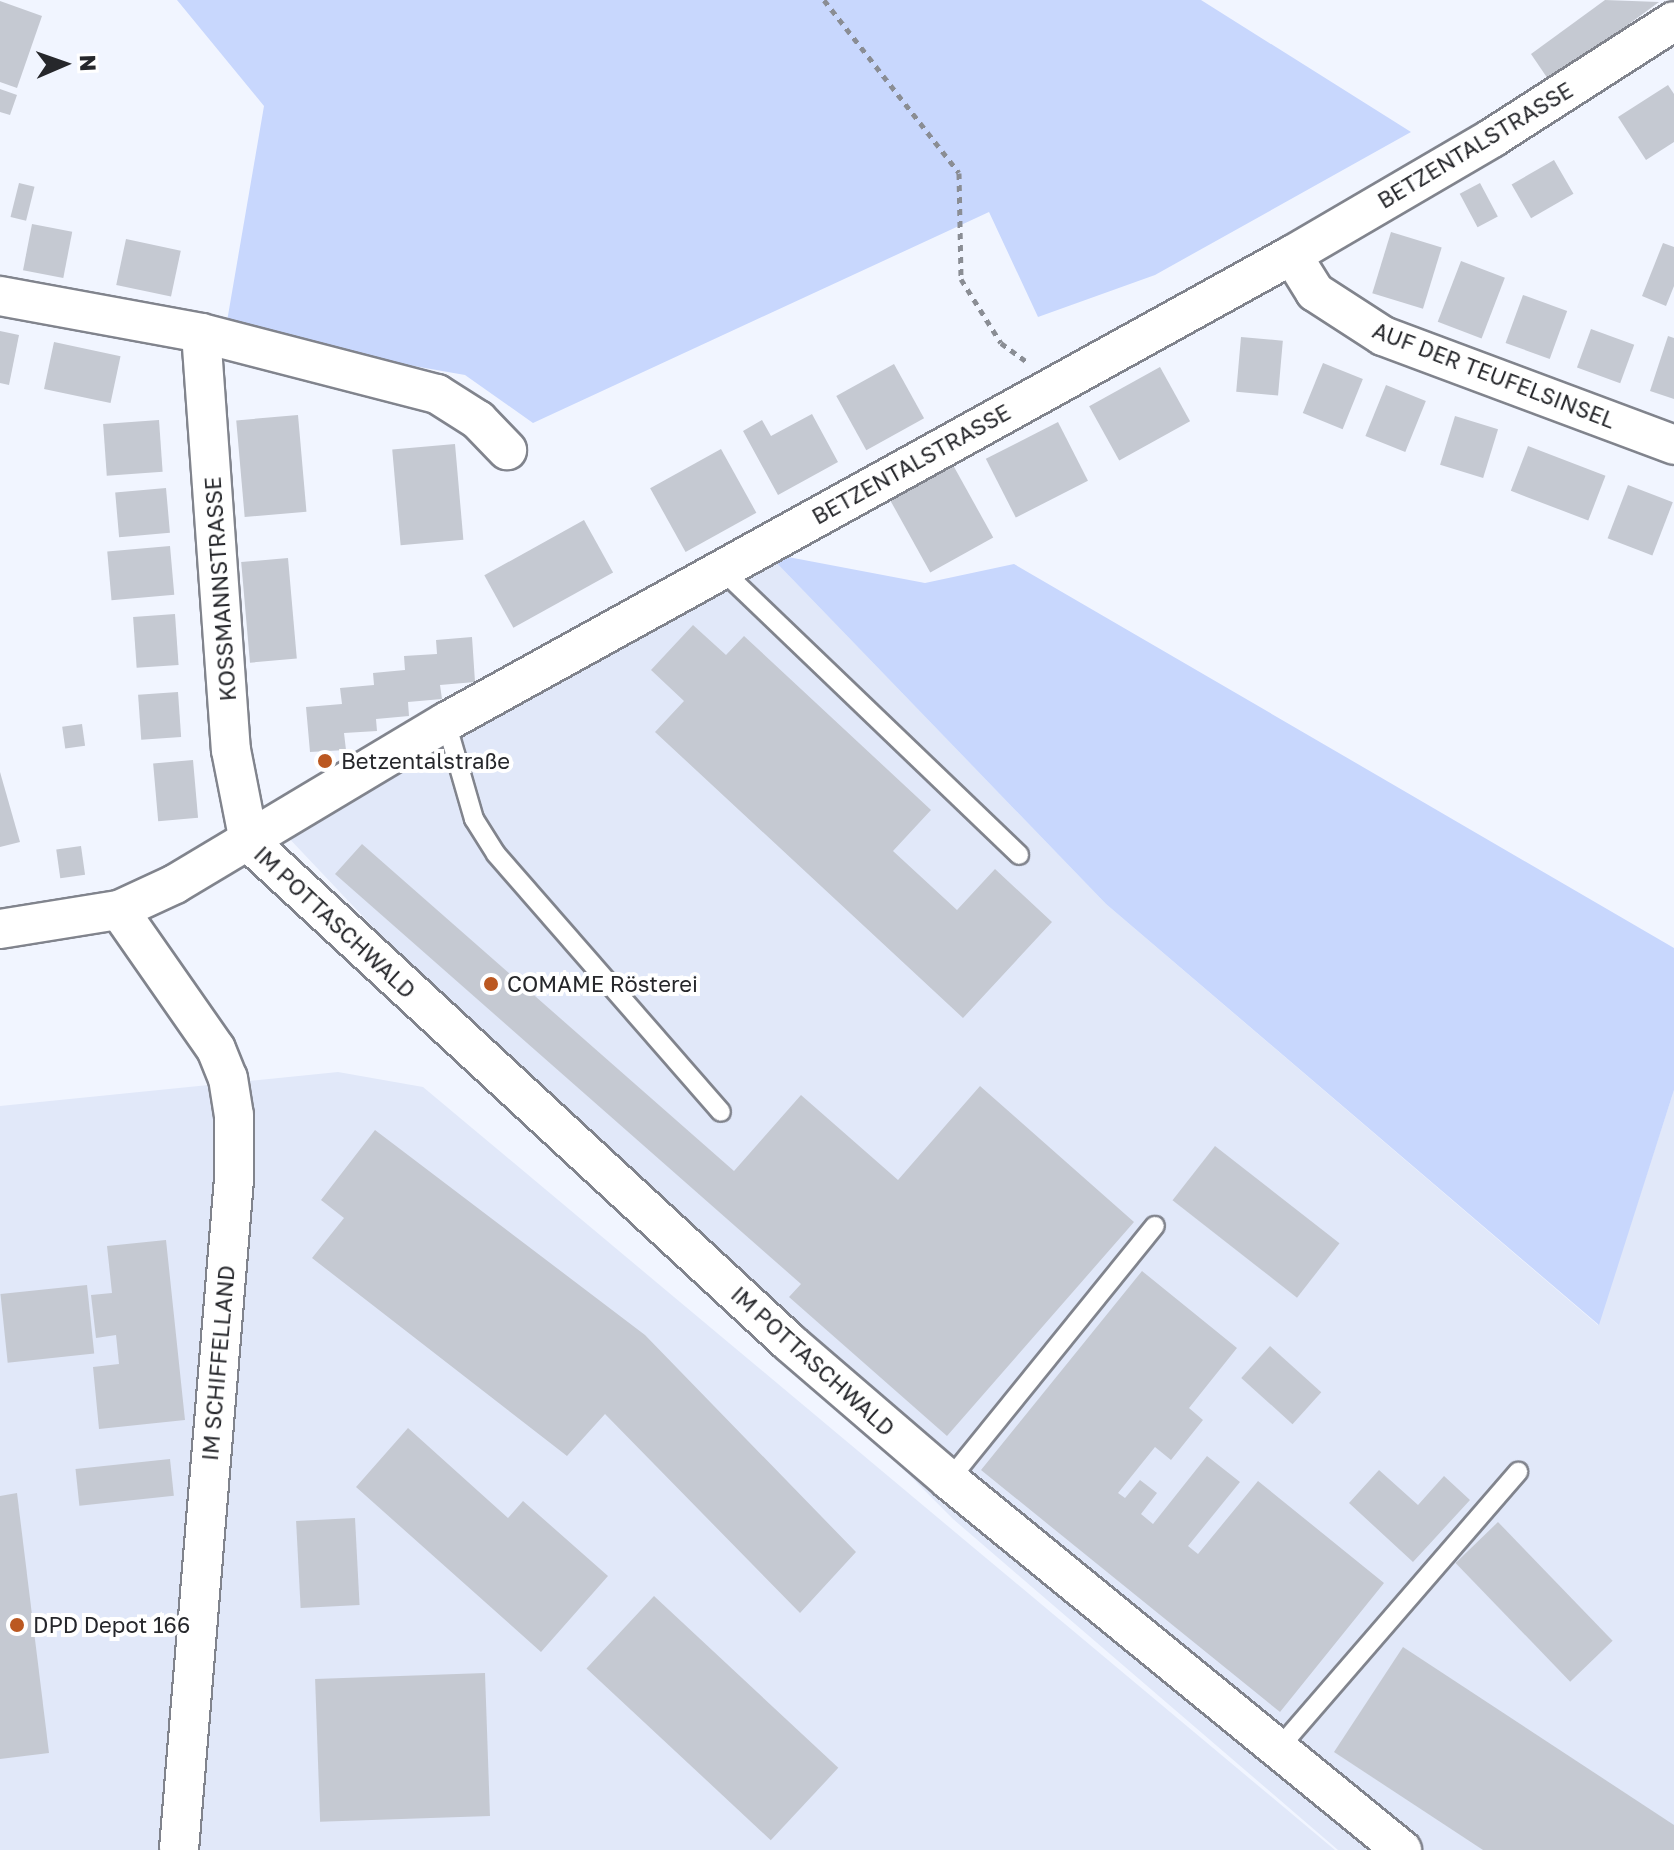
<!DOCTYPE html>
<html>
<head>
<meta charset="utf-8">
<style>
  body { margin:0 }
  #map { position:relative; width:1674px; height:1850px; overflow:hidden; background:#f1f5ff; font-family:"Golos Text",sans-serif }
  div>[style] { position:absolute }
  .built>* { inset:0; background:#e1e8f9 }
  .green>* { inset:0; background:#c8d7fd }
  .building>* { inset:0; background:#c5c9d2; transform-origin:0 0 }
  .path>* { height:5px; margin-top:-2.5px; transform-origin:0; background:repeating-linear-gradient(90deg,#8a8d94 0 6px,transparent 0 12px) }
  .roads { filter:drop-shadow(2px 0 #81848d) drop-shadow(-2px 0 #81848d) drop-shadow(0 2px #81848d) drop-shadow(0 -2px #81848d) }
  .service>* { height:18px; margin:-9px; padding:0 9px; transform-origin:9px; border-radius:9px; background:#fff }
  .minor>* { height:38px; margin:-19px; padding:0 19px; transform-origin:19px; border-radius:19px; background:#fff }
  .dots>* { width:22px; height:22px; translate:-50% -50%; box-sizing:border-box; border:4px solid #fff; border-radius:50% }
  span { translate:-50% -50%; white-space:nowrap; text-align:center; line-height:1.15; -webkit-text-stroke:8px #fff; paint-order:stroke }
  .street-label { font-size:22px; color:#26272b }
  .poi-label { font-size:22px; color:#26272b }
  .left { translate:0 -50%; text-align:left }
  .north { position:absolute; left:24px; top:24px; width:80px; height:80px; -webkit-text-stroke:6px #fff; paint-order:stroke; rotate:88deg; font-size:22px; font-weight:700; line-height:32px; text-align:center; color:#26272b }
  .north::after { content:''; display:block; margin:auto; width:28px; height:36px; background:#26272b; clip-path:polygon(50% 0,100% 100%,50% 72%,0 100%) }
</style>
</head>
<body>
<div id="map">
  <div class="built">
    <div style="clip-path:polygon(767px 553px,1106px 904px,1598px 1325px,1674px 1090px,1674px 1850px,1338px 1850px,953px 1519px,548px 1112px,285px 834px)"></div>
    <div style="clip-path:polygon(338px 1072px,423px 1087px,1335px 1850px,0 1850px,0 1106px)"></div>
  </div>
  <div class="green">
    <div style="clip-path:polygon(177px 0,1201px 0,1411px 132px,1155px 275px,1038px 317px,989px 212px,533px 423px,465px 375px,225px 333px,264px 106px)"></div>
    <div style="clip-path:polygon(767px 553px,925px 583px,1014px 564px,1674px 948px,1674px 1090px,1599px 1325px,1106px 904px)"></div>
  </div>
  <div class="building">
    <div style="clip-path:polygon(1605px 0,1659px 2px,1550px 82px,1531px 54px)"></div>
    <div style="clip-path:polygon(0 1px,42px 16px,17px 88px,0 82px)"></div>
    <div style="clip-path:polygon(1668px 85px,1674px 94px,1674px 142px,1646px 160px,1618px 117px)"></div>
    <div style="clip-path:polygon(0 89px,17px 95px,10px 115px,0 112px)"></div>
    <div style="left:1554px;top:160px;width:39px;height:49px;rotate:60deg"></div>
    <div style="left:19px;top:183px;width:16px;height:35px;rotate:14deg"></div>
    <div style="left:1480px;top:183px;width:38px;height:23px;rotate:62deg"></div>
    <div style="left:32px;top:224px;width:41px;height:47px;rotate:11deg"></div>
    <div style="left:1391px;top:232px;width:53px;height:64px;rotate:17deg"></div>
    <div style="left:126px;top:239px;width:56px;height:47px;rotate:12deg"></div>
    <div style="clip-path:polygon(1663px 243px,1674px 247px,1674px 286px,1666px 306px,1642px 296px)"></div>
    <div style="left:1461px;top:261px;width:47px;height:65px;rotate:21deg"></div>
    <div style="left:1523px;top:295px;width:47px;height:51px;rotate:20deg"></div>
    <div style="left:1591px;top:329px;width:46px;height:41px;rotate:20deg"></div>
    <div style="clip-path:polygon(0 331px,19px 335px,9px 385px,0 383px)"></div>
    <div style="clip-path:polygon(1668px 336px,1674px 338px,1674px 399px,1650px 391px)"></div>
    <div style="left:1241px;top:337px;width:42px;height:55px;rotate:5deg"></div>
    <div style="left:54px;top:342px;width:68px;height:48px;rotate:12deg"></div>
    <div style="left:1323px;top:363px;width:43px;height:54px;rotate:22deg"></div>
    <div style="left:894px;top:364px;width:62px;height:66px;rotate:61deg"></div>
    <div style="left:1160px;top:367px;width:62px;height:81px;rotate:61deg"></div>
    <div style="left:1386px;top:385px;width:43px;height:55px;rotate:22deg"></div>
    <div style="clip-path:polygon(812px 414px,838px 462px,778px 495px,743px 431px,762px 420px,771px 436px)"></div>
    <div style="left:298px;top:415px;width:97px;height:62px;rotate:85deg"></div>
    <div style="left:1455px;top:416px;width:45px;height:51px;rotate:17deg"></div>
    <div style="left:159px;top:420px;width:52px;height:56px;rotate:86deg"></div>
    <div style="left:1058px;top:422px;width:66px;height:81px;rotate:63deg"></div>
    <div style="left:455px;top:444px;width:96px;height:63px;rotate:85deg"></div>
    <div style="left:1528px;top:446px;width:83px;height:48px;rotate:21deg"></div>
    <div style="left:721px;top:449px;width:73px;height:81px;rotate:61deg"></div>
    <div style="left:953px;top:465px;width:83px;height:72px;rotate:61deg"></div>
    <div style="left:1628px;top:485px;width:48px;height:57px;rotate:21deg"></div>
    <div style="left:166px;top:488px;width:45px;height:51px;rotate:85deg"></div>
    <div style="left:584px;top:520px;width:60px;height:114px;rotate:61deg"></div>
    <div style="left:170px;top:546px;width:49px;height:63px;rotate:85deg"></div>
    <div style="left:288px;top:558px;width:101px;height:47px;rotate:85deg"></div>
    <div style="left:175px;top:614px;width:51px;height:42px;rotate:86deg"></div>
    <div style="clip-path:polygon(693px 625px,726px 655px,744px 636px,931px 810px,893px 851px,957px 910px,995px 869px,1052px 922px,963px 1018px,655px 732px,684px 701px,651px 670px)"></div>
    <div style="clip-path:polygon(472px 637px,475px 682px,440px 685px,442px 699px,408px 702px,409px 716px,376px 719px,377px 731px,344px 733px,346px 750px,310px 752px,306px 707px,342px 704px,340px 688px,374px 685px,373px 673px,405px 670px,404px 656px,437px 654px,436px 640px)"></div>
    <div style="left:178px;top:692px;width:45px;height:40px;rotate:86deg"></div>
    <div style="left:82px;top:724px;width:22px;height:20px;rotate:82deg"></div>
    <div style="left:193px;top:760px;width:58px;height:40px;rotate:85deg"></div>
    <div style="clip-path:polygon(0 772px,20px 842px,0 847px)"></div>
    <div style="clip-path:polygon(362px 844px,734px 1171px,801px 1095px,898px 1180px,980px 1086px,1134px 1222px,947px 1436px,789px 1297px,801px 1284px,335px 874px)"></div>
    <div style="left:81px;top:846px;width:29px;height:25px;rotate:82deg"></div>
    <div style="clip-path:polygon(375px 1130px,645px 1335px,856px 1552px,800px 1613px,605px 1414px,567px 1456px,312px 1258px,344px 1218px,321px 1200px)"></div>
    <div style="left:1215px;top:1146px;width:158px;height:69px;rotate:38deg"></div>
    <div style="clip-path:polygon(166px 1240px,185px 1420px,99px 1429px,93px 1367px,119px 1364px,116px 1335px,96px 1338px,91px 1295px,112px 1293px,107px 1246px)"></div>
    <div style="clip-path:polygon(1142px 1271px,1237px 1348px,1189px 1408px,1203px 1420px,1171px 1460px,1155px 1447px,1118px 1493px,1125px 1498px,1140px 1480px,1157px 1493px,1141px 1514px,1153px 1524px,1207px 1456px,1240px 1482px,1188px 1546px,1198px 1554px,1258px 1481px,1384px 1583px,1280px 1712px,981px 1470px)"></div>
    <div style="left:87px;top:1285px;width:69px;height:87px;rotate:84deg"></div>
    <div style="left:1270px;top:1346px;width:69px;height:43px;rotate:42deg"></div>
    <div style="clip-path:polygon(408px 1428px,508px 1518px,523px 1501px,608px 1576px,541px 1652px,356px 1487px)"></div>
    <div style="left:170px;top:1459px;width:37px;height:95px;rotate:84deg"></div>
    <div style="clip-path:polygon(1379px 1470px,1418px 1505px,1444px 1476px,1470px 1500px,1413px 1562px,1349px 1503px)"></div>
    <div style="clip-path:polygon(17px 1493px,49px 1753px,0 1759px,0 1496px)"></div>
    <div style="left:355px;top:1518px;width:87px;height:59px;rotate:87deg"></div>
    <div style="left:1498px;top:1522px;width:165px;height:59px;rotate:46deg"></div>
    <div style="left:654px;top:1596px;width:252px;height:99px;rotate:43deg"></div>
    <div style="clip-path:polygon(1403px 1647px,1674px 1825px,1674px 1850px,1483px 1850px,1334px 1752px)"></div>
    <div style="left:485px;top:1673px;width:143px;height:170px;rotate:88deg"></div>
  </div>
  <div class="path">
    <div style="left:824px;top:0;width:219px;rotate:52deg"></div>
    <div style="left:959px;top:173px;width:106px;rotate:88.9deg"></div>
    <div style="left:961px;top:279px;width:75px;rotate:58deg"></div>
    <div style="left:1001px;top:343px;width:34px;rotate:36deg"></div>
  </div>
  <div class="roads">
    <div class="service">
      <div style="left:721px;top:569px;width:413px;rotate:43.8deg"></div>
      <div style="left:446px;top:722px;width:101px;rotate:73.9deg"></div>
      <div style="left:474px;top:819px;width:41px;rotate:57.8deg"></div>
      <div style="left:496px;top:854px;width:342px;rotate:48.9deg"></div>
      <div style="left:949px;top:1480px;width:327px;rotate:-51deg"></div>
      <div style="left:1278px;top:1749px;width:367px;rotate:-49.1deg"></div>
    </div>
    <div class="minor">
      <div style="left:1292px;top:255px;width:44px;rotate:58.1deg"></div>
      <div style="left:1315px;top:292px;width:81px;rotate:32.9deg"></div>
      <div style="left:1383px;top:336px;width:311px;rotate:20.5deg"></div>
      <div style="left:0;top:296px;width:204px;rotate:10.4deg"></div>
      <div style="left:201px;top:333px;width:244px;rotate:14.5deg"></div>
      <div style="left:437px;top:394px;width:49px;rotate:32.4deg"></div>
      <div style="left:478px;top:420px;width:42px;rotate:46deg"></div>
      <div style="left:201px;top:333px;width:418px;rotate:85.9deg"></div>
      <div style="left:231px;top:750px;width:94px;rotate:78.9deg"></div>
      <div style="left:249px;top:842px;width:737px;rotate:42.8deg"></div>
      <div style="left:790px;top:1343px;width:210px;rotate:40.7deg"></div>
      <div style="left:949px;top:1480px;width:585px;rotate:39.24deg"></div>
      <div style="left:119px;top:910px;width:169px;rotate:55.1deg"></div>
      <div style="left:216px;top:1049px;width:31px;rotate:68deg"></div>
      <div style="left:228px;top:1078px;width:37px;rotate:81deg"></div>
      <div style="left:234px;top:1115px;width:64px;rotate:90deg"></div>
      <div style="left:234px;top:1179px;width:673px;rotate:94.69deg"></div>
      <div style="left:0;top:929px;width:121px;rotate:-9.1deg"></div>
      <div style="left:119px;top:910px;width:62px;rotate:-24.9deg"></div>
      <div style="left:175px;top:884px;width:316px;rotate:-30.9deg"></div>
      <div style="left:446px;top:722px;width:966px;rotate:-28.9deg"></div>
      <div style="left:1292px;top:255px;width:232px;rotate:-30.3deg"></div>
      <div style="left:1492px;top:138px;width:216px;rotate:-32.7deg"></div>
    </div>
  </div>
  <div class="dots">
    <div style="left:325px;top:761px;background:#bb5821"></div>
    <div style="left:491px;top:984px;background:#bb5821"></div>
    <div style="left:17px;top:1625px;background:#bb5821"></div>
  </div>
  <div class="street-label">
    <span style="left:1475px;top:145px;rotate:-31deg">BETZENTALSTRASSE</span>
    <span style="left:1494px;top:375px;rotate:21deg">AUF DER TEUFELSINSEL</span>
    <span style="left:911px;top:464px;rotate:-29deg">BETZENTALSTRASSE</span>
    <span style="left:220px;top:589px;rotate:-94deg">KOSSMANNSTRASSE</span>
    <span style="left:335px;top:922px;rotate:43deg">IM POTTASCHWALD</span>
    <span style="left:813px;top:1361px;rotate:42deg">IM POTTASCHWALD</span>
    <span style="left:218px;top:1363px;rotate:-85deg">IM SCHIFFELLAND</span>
  </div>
  <div class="poi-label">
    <span class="left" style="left:341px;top:761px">Betzentalstraße</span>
    <span class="left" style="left:507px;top:984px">COMAME Rösterei</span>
    <span class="left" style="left:33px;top:1625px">DPD Depot 166</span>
  </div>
  <div class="north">N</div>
</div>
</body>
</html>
